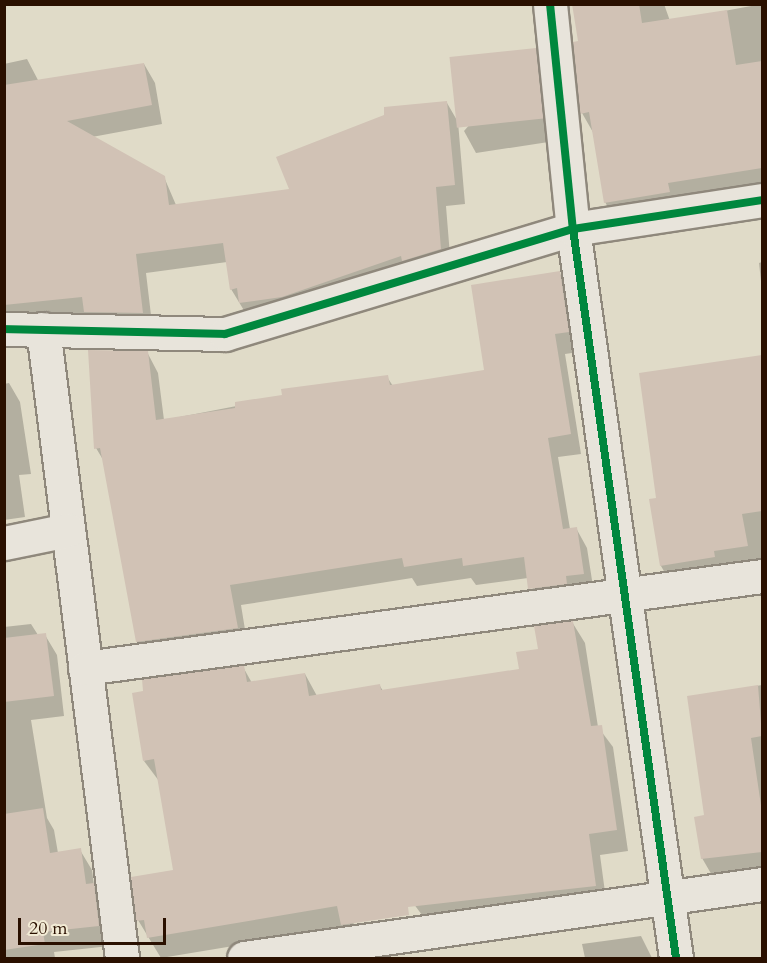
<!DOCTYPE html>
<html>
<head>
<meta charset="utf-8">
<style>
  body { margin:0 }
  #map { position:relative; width:767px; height:963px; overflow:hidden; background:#e0dbc8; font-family:Cardo,serif }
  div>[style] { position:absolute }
  .shadow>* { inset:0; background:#0003 }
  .building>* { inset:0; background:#d1c2b5; transform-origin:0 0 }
  .roads { filter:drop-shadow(2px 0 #8f887c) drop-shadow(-2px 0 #8f887c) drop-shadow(0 2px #8f887c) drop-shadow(0 -2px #8f887c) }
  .minor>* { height:33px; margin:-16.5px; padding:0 16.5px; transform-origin:16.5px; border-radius:16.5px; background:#e8e4db }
  .cycleway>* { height:8px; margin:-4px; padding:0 4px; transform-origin:4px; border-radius:4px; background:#00873e }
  span { translate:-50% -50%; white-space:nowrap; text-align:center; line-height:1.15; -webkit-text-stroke:5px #f2ebd5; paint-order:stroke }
  .frame { position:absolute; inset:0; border:6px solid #2a1000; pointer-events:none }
  .scale { position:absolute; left:18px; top:918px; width:148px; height:27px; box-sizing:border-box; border:3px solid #2a1000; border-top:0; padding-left:8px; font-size:18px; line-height:21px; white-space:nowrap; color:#2a1000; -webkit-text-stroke:4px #f2ebd5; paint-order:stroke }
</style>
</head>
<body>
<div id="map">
  <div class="shadow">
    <div style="clip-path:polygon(573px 4px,664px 4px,670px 21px,762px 4px,762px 191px,617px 223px,605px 202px,594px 134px,582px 113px,579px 43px)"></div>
    <div style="clip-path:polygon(535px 50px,548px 72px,555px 141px,476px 153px,464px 131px)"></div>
    <div style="clip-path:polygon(27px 59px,39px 82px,144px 64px,155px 83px,162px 124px,92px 137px,164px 177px,176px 205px,291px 190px,447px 103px,458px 122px,465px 204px,446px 206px,451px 268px,251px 322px,231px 289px,227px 262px,146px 273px,153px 332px,4px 324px,4px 64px)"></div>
    <div style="clip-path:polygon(762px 262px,762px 290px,759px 263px)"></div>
    <div style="clip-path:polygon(559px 272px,571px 292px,579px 352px,565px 354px,581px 454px,558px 457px,570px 529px,576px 528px,587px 548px,594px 593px,541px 608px,528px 578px,476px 585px,471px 578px,417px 586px,412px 578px,241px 605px,248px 648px,149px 662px,137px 642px,105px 463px,96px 448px,147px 352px,158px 373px,164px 420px,387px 377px,393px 386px,486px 372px)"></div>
    <div style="clip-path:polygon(762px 356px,762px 570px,672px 585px,661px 566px,657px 499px,641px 374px)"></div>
    <div style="clip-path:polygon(9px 383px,20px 402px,31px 474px,19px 475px,25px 517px,4px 520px,4px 384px)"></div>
    <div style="clip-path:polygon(572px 622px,585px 643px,598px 727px,613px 747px,628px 851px,600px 855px,607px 907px,431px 927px,333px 796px,354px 926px,161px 958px,138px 920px,175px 871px,159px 781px,144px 761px,243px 667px,252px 683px,305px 674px,317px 696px,380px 686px,383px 691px,520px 670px)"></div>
    <div style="clip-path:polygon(31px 624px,38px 635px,45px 635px,57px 655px,64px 716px,31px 720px,47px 818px,54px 830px,58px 853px,80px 850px,92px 870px,94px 886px,104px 904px,110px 946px,54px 952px,55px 958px,4px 958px,4px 627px)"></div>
    <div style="clip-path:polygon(762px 685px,762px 872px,713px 877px,702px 858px,706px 817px,689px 698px)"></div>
    <div style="clip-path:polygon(641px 936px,652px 958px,585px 958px,582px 944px)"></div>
  </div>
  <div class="building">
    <div style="clip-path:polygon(572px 4px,639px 4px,642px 23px,727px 10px,736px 65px,762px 61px,762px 168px,668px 183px,670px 192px,604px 203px,589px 112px,580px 114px,573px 42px,578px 41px)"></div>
    <div style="left:536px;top:48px;width:71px;height:87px;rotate:84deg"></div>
    <div style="clip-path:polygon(144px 63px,152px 105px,67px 121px,165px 176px,169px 205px,289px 189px,276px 157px,384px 115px,384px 107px,447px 101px,455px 185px,436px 187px,441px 249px,402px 261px,401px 256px,282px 297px,239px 303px,237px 288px,230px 290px,223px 243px,136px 254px,143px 313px,84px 312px,82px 297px,4px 305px,4px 85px)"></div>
    <div style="clip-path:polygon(560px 271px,569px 332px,555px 334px,571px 434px,548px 438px,563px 529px,577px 527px,584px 574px,566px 576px,567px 584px,528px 589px,524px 557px,463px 566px,462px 558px,404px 567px,402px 558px,230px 585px,238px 628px,136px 642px,100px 448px,94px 449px,88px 350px,148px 351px,156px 420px,235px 408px,235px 402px,282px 395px,281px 389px,388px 375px,390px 385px,484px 370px,471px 285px)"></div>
    <div style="clip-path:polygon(762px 355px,762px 511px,742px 514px,748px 546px,714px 551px,715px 557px,660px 566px,649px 499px,656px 498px,639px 373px)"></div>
    <div style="clip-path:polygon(573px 621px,591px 726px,602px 725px,617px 830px,589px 834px,596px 886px,408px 907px,409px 915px,341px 925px,337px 906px,147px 938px,144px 920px,136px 921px,131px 877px,173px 870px,154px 759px,143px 761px,132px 693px,143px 691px,142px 679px,244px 665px,247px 682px,305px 673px,309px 696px,380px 684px,381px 690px,519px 669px,516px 652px,538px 649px,534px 626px)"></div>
    <div style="clip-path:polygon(46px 633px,54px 696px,4px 702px,4px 638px)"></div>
    <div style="clip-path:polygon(758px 685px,762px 736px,751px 738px,762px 812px,762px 852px,701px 859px,694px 817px,704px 815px,687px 696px)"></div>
    <div style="clip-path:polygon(43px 808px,50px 853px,81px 848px,86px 884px,94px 883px,99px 926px,43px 932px,45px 944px,4px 950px,4px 814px)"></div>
  </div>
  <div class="roads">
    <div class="minor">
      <div style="left:550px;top:4px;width:226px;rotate:84.2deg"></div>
      <div style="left:573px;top:229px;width:736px;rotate:81.96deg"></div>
      <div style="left:4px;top:329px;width:221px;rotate:1.3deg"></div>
      <div style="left:225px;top:334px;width:363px;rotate:-16.8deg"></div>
      <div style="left:573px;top:229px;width:191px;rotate:-8.7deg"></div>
      <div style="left:43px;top:329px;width:634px;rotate:82.84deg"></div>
      <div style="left:4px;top:543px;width:65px;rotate:-11.5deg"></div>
      <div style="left:85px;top:668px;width:683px;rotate:-7.74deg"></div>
      <div style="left:244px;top:958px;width:523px;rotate:-8.13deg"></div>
    </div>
  </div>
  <div class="cycleway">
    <div style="left:550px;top:4px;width:226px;rotate:84.2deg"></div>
    <div style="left:573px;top:229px;width:736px;rotate:81.96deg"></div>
    <div style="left:4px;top:329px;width:221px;rotate:1.3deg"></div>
    <div style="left:225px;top:334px;width:363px;rotate:-16.8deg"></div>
    <div style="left:573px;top:229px;width:191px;rotate:-8.7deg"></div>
  </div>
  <div class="frame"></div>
  <div class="scale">20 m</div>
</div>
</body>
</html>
